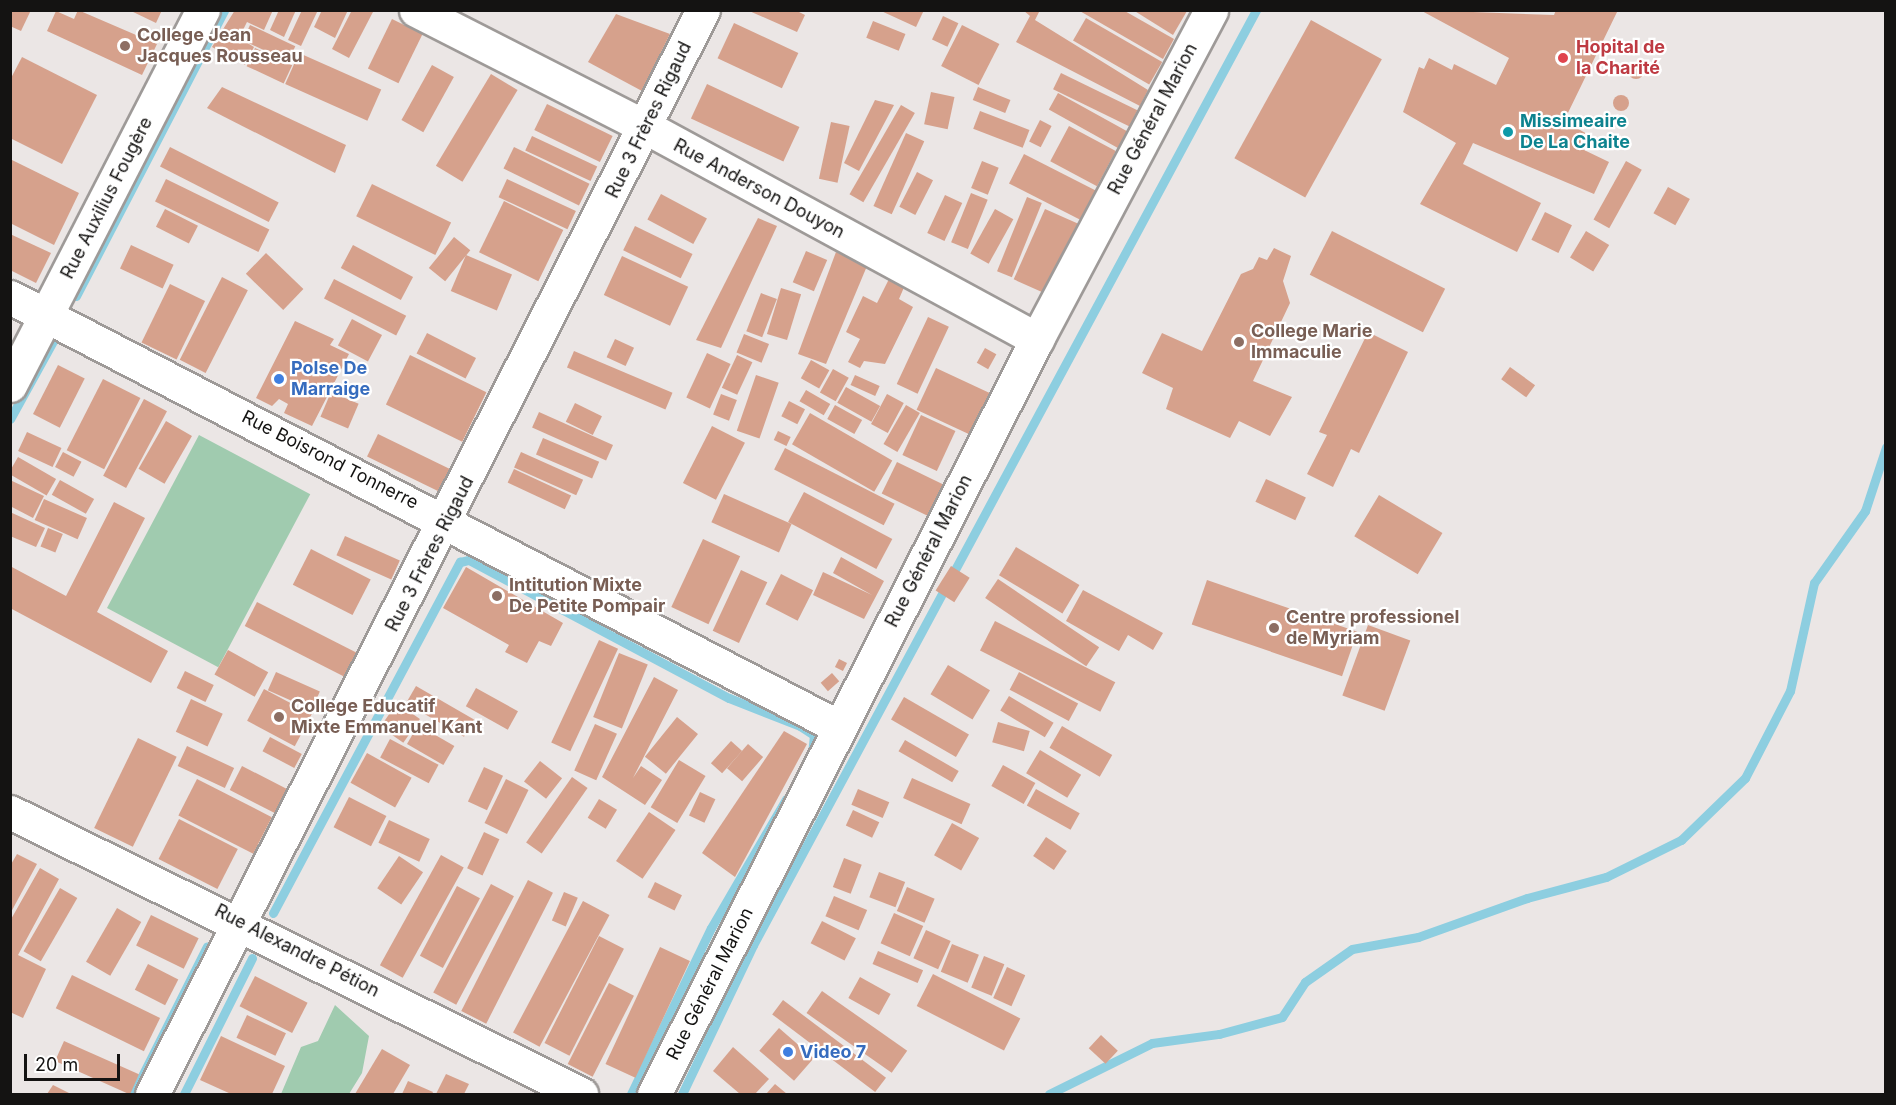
<!DOCTYPE html>
<html>
<head>
<meta charset="utf-8">
<style>
  body { margin:0 }
  #map { position:relative; width:1896px; height:1105px; overflow:hidden; background:#ebe6e5; font-family:Inter,sans-serif }
  div>[style] { position:absolute }
  .green>* { inset:0; background:#a0cbaf; transform-origin:0 0 }
  .stream>* { height:9px; margin:-4.5px; padding:0 4.5px; transform-origin:4.5px; border-radius:4.5px; background:#8dcee0 }
  .building>* { inset:0; background:#d6a18c; transform-origin:0 0 }
  .round { border-radius:50% }
  .roads { filter:drop-shadow(2px 0 #9e9a98) drop-shadow(-2px 0 #9e9a98) drop-shadow(0 2px #9e9a98) drop-shadow(0 -2px #9e9a98) }
  .street>* { height:33px; margin:-16.5px; padding:0 16.5px; transform-origin:16.5px; border-radius:16.5px; background:#fff }
  .secondary>* { height:33px; margin:-16.5px; padding:0 16.5px; transform-origin:16.5px; border-radius:16.5px; background:#fff }
  .dots>* { width:16px; height:16px; translate:-50% -50%; box-sizing:border-box; border:3px solid #fff; border-radius:50% }
  span { translate:-50% -50%; white-space:nowrap; text-align:center; line-height:1.15; -webkit-text-stroke:4.5px #fff; paint-order:stroke }
  .education-label { font-size:18px; color:#785e54; font-weight:700 }
  .left { translate:0 -50%; text-align:left }
  .health-label { font-size:18px; color:#be3a42; font-weight:700 }
  .street-label { font-size:18px; color:#141312 }
  .culture-label { font-size:18px; color:#0d838f; font-weight:700 }
  .shop-label { font-size:18px; color:#366cbe; font-weight:700 }
  .frame { position:absolute; inset:0; border:12px solid #141312; pointer-events:none }
  .scale { position:absolute; left:24px; top:1054px; width:96px; height:27px; box-sizing:border-box; border:3px solid #141312; border-top:0; padding-left:8px; font-size:18px; line-height:21px; white-space:nowrap; color:#141312; -webkit-text-stroke:4px #fff; paint-order:stroke }
</style>
</head>
<body>
<div id="map">
  <div class="green">
    <div style="left:199px;top:435px;width:126px;height:196px;rotate:28deg"></div>
    <div style="clip-path:polygon(335px 1005px,369px 1036px,362px 1073px,349px 1094px,281px 1094px,301px 1047px,318px 1041px)"></div>
  </div>
  <div class="stream">
    <div style="left:76px;top:296px;width:322px;rotate:-62.6deg"></div>
    <div style="left:10px;top:419px;width:99px;rotate:-61.1deg"></div>
    <div style="left:273px;top:913px;width:398px;rotate:-62deg"></div>
    <div style="left:460px;top:562px;width:9px;rotate:-13deg"></div>
    <div style="left:469px;top:560px;width:294px;rotate:28deg"></div>
    <div style="left:729px;top:698px;width:76px;rotate:21.5deg"></div>
    <div style="left:800px;top:726px;width:17px;rotate:33deg"></div>
    <div style="left:814px;top:735px;width:19px;rotate:96deg"></div>
    <div style="left:133px;top:1094px;width:165px;rotate:-63.4deg"></div>
    <div style="left:184px;top:1094px;width:152px;rotate:-63.4deg"></div>
    <div style="left:631px;top:1094px;width:184px;rotate:-64.3deg"></div>
    <div style="left:711px;top:928px;width:149px;rotate:-59.8deg"></div>
    <div style="left:682px;top:1094px;width:165px;rotate:-64.5deg"></div>
    <div style="left:753px;top:945px;width:1062px;rotate:-61.72deg"></div>
    <div style="left:1049px;top:1094px;width:115px;rotate:-26.3deg"></div>
    <div style="left:1152px;top:1043px;width:68px;rotate:-7.7deg"></div>
    <div style="left:1219px;top:1034px;width:65px;rotate:-15.1deg"></div>
    <div style="left:1282px;top:1017px;width:42px;rotate:-56.7deg"></div>
    <div style="left:1305px;top:982px;width:57px;rotate:-35.1deg"></div>
    <div style="left:1352px;top:949px;width:67px;rotate:-10.3deg"></div>
    <div style="left:1418px;top:937px;width:116px;rotate:-19.7deg"></div>
    <div style="left:1527px;top:898px;width:82px;rotate:-14.9deg"></div>
    <div style="left:1606px;top:877px;width:84px;rotate:-26.3deg"></div>
    <div style="left:1681px;top:840px;width:89px;rotate:-44.1deg"></div>
    <div style="left:1745px;top:778px;width:98px;rotate:-62.7deg"></div>
    <div style="left:1790px;top:691px;width:111px;rotate:-77.5deg"></div>
    <div style="left:1814px;top:583px;width:88px;rotate:-54.7deg"></div>
    <div style="left:1865px;top:511px;width:67px;rotate:-71.8deg"></div>
  </div>
  <div class="building">
    <div style="clip-path:polygon(10px 10px,31px 10px,21px 31px,10px 26px)"></div>
    <div style="clip-path:polygon(78px 10px,157px 44px,142px 75px,47px 31px,56px 11px,74px 19px)"></div>
    <div style="clip-path:polygon(129px 10px,162px 10px,156px 23px)"></div>
    <div style="clip-path:polygon(235px 10px,273px 10px,264px 30px,247px 22px,239px 38px,254px 47px,245px 65px,212px 47px)"></div>
    <div style="clip-path:polygon(279px 10px,296px 10px,284px 37px,270px 30px)"></div>
    <div style="clip-path:polygon(302px 10px,318px 10px,301px 46px,288px 40px)"></div>
    <div style="clip-path:polygon(322px 10px,348px 10px,335px 38px,314px 27px)"></div>
    <div style="clip-path:polygon(352px 10px,374px 10px,349px 58px,332px 49px)"></div>
    <div style="clip-path:polygon(747px 10px,795px 10px,805px 15px,797px 32px)"></div>
    <div style="clip-path:polygon(879px 10px,924px 10px,916px 27px)"></div>
    <div style="clip-path:polygon(1023px 10px,1040px 10px,1035px 20px,1148px 90px,1140px 106px,1016px 42px,1030px 16px)"></div>
    <div style="clip-path:polygon(1078px 10px,1123px 10px,1174px 39px,1163px 59px)"></div>
    <div style="clip-path:polygon(1133px 10px,1185px 10px,1187px 11px,1173px 35px)"></div>
    <div style="clip-path:polygon(1420px 10px,1554px 15px,1556px 10px,1618px 10px,1564px 121px,1589px 135px,1582px 149px,1609px 162px,1594px 194px,1473px 143px,1463px 164px,1541px 203px,1517px 252px,1420px 204px,1456px 143px,1403px 112px,1419px 67px,1424px 69px,1429px 58px,1452px 70px,1454px 64px,1496px 85px,1509px 58px)"></div>
    <div style="clip-path:polygon(616px 14px,670px 34px,642px 91px,588px 62px)"></div>
    <div style="left:943px;top:16px;width:17px;height:26px;rotate:25deg"></div>
    <div style="left:1086px;top:18px;width:88px;height:26px;rotate:30deg"></div>
    <div style="left:392px;top:19px;width:34px;height:55px;rotate:26deg"></div>
    <div style="left:1311px;top:20px;width:81px;height:158px;rotate:29deg"></div>
    <div style="left:873px;top:21px;width:35px;height:18px;rotate:22deg"></div>
    <div style="left:734px;top:23px;width:71px;height:39px;rotate:25deg"></div>
    <div style="left:250px;top:25px;width:50px;height:17px;rotate:25deg"></div>
    <div style="left:962px;top:25px;width:42px;height:46px;rotate:27deg"></div>
    <div style="left:255px;top:48px;width:41px;height:20px;rotate:25deg"></div>
    <div style="left:299px;top:53px;width:90px;height:34px;rotate:24deg"></div>
    <div style="clip-path:polygon(22px 57px,97px 95px,62px 164px,10px 138px,10px 80px)"></div>
    <div class="round" style="left:1628px;top:63px;width:16px;height:16px"></div>
    <div style="left:432px;top:65px;width:25px;height:63px;rotate:29deg"></div>
    <div style="left:1061px;top:73px;width:85px;height:18px;rotate:26deg"></div>
    <div style="left:491px;top:74px;width:31px;height:107px;rotate:31deg"></div>
    <div style="left:707px;top:84px;width:102px;height:38px;rotate:25deg"></div>
    <div style="clip-path:polygon(222px 87px,346px 145px,335px 173px,207px 108px)"></div>
    <div style="left:978px;top:87px;width:35px;height:14px;rotate:22deg"></div>
    <div style="left:931px;top:92px;width:24px;height:33px;rotate:12deg"></div>
    <div style="left:1058px;top:93px;width:79px;height:19px;rotate:29deg"></div>
    <div class="round" style="left:1613px;top:95px;width:16px;height:16px"></div>
    <div style="clip-path:polygon(875px 100px,894px 105px,859px 171px,844px 163px)"></div>
    <div style="left:547px;top:104px;width:73px;height:29px;rotate:26deg"></div>
    <div style="left:901px;top:105px;width:16px;height:103px;rotate:30deg"></div>
    <div style="left:980px;top:111px;width:53px;height:19px;rotate:21deg"></div>
    <div style="left:1040px;top:120px;width:13px;height:24px;rotate:27deg"></div>
    <div style="left:831px;top:122px;width:19px;height:58px;rotate:12deg"></div>
    <div style="left:1069px;top:126px;width:53px;height:40px;rotate:28deg"></div>
    <div style="left:906px;top:133px;width:20px;height:80px;rotate:24deg"></div>
    <div style="left:532px;top:136px;width:72px;height:16px;rotate:25deg"></div>
    <div style="left:170px;top:147px;width:122px;height:22px;rotate:27deg"></div>
    <div style="left:514px;top:147px;width:84px;height:24px;rotate:26deg"></div>
    <div style="left:1024px;top:154px;width:81px;height:33px;rotate:27deg"></div>
    <div style="clip-path:polygon(12px 160px,79px 193px,54px 245px,10px 223px)"></div>
    <div style="left:982px;top:161px;width:18px;height:29px;rotate:22deg"></div>
    <div style="left:1626px;top:161px;width:18px;height:67px;rotate:29deg"></div>
    <div style="left:917px;top:172px;width:18px;height:39px;rotate:27deg"></div>
    <div style="left:166px;top:179px;width:115px;height:25px;rotate:26deg"></div>
    <div style="left:507px;top:179px;width:76px;height:20px;rotate:25deg"></div>
    <div style="left:372px;top:184px;width:88px;height:36px;rotate:26deg"></div>
    <div style="left:1668px;top:187px;width:25px;height:30px;rotate:29deg"></div>
    <div style="left:971px;top:193px;width:18px;height:53px;rotate:22deg"></div>
    <div style="left:661px;top:194px;width:52px;height:29px;rotate:28deg"></div>
    <div style="left:945px;top:195px;width:19px;height:42px;rotate:25deg"></div>
    <div style="left:1027px;top:197px;width:16px;height:80px;rotate:22deg"></div>
    <div style="left:504px;top:201px;width:66px;height:57px;rotate:26deg"></div>
    <div style="left:165px;top:209px;width:37px;height:20px;rotate:27deg"></div>
    <div style="left:995px;top:209px;width:21px;height:51px;rotate:29deg"></div>
    <div style="left:1045px;top:209px;width:37px;height:77px;rotate:24deg"></div>
    <div style="left:1545px;top:212px;width:30px;height:31px;rotate:26deg"></div>
    <div style="clip-path:polygon(758px 218px,777px 226px,721px 348px,696px 340px)"></div>
    <div style="left:635px;top:226px;width:64px;height:27px;rotate:26deg"></div>
    <div style="left:1332px;top:231px;width:127px;height:49px;rotate:27deg"></div>
    <div style="left:1586px;top:231px;width:27px;height:31px;rotate:31deg"></div>
    <div style="clip-path:polygon(10px 234px,51px 253px,36px 283px,10px 270px)"></div>
    <div style="left:454px;top:237px;width:21px;height:40px;rotate:39deg"></div>
    <div style="left:131px;top:245px;width:47px;height:26px;rotate:25deg"></div>
    <div style="left:353px;top:245px;width:68px;height:26px;rotate:28deg"></div>
    <div style="clip-path:polygon(1274px 248px,1291px 256px,1283px 281px,1290px 303px,1253px 381px,1292px 397px,1270px 436px,1239px 421px,1230px 438px,1166px 409px,1173px 388px,1142px 373px,1162px 333px,1202px 351px,1241px 274px,1253px 269px,1259px 257px,1267px 260px)"></div>
    <div style="left:806px;top:251px;width:23px;height:34px;rotate:23deg"></div>
    <div style="clip-path:polygon(836px 252px,867px 266px,826px 364px,798px 354px)"></div>
    <div style="left:266px;top:253px;width:52px;height:29px;rotate:44deg"></div>
    <div style="left:466px;top:255px;width:50px;height:39px;rotate:23deg"></div>
    <div style="left:622px;top:256px;width:73px;height:43px;rotate:25deg"></div>
    <div style="left:222px;top:277px;width:29px;height:93px;rotate:27deg"></div>
    <div style="clip-path:polygon(890px 277px,905px 285px,899px 299px,913px 307px,885px 364px,864px 361px,860px 368px,848px 362px,860px 339px,846px 332px,863px 296px,877px 303px)"></div>
    <div style="left:334px;top:279px;width:81px;height:22px;rotate:27deg"></div>
    <div style="left:170px;top:284px;width:39px;height:65px;rotate:26deg"></div>
    <div style="left:781px;top:288px;width:21px;height:48px;rotate:17deg"></div>
    <div style="left:761px;top:293px;width:17px;height:41px;rotate:21deg"></div>
    <div style="left:928px;top:317px;width:23px;height:74px;rotate:25deg"></div>
    <div style="left:352px;top:319px;width:34px;height:30px;rotate:28deg"></div>
    <div style="clip-path:polygon(295px 321px,334px 339px,330px 345px,349px 354px,312px 426px,284px 413px,288px 404px,279px 399px,272px 406px,256px 398px)"></div>
    <div style="clip-path:polygon(1368px 332px,1408px 352px,1359px 453px,1351px 449px,1333px 487px,1307px 474px,1327px 435px,1319px 432px)"></div>
    <div style="left:427px;top:333px;width:55px;height:23px;rotate:27deg"></div>
    <div style="left:744px;top:334px;width:27px;height:20px;rotate:22deg"></div>
    <div style="left:615px;top:339px;width:21px;height:20px;rotate:25deg"></div>
    <div style="left:985px;top:348px;width:13px;height:17px;rotate:29deg"></div>
    <div style="left:574px;top:351px;width:107px;height:18px;rotate:23deg"></div>
    <div style="left:707px;top:353px;width:26px;height:49px;rotate:25deg"></div>
    <div style="left:410px;top:355px;width:85px;height:55px;rotate:26deg"></div>
    <div style="left:737px;top:355px;width:17px;height:36px;rotate:25deg"></div>
    <div style="left:811px;top:360px;width:21px;height:21px;rotate:29deg"></div>
    <div style="left:58px;top:365px;width:30px;height:55px;rotate:27deg"></div>
    <div style="left:1510px;top:367px;width:31px;height:15px;rotate:36deg"></div>
    <div style="left:936px;top:368px;width:61px;height:46px;rotate:25deg"></div>
    <div style="left:833px;top:369px;width:18px;height:27px;rotate:29deg"></div>
    <div style="left:756px;top:375px;width:24px;height:59px;rotate:19deg"></div>
    <div style="left:855px;top:375px;width:27px;height:11px;rotate:24deg"></div>
    <div style="left:103px;top:379px;width:42px;height:80px;rotate:27deg"></div>
    <div style="left:846px;top:387px;width:39px;height:18px;rotate:29deg"></div>
    <div style="left:806px;top:390px;width:28px;height:13px;rotate:30deg"></div>
    <div style="left:331px;top:392px;width:30px;height:27px;rotate:23deg"></div>
    <div style="left:721px;top:394px;width:17px;height:22px;rotate:21deg"></div>
    <div style="left:887px;top:394px;width:19px;height:34px;rotate:28deg"></div>
    <div style="left:144px;top:399px;width:26px;height:87px;rotate:28deg"></div>
    <div style="left:789px;top:401px;width:18px;height:17px;rotate:27deg"></div>
    <div style="left:575px;top:403px;width:30px;height:21px;rotate:26deg"></div>
    <div style="left:835px;top:405px;width:31px;height:16px;rotate:29deg"></div>
    <div style="left:906px;top:405px;width:16px;height:45px;rotate:30deg"></div>
    <div style="left:539px;top:412px;width:81px;height:17px;rotate:24deg"></div>
    <div style="left:810px;top:413px;width:95px;height:36px;rotate:30deg"></div>
    <div style="left:921px;top:415px;width:38px;height:44px;rotate:25deg"></div>
    <div style="left:166px;top:421px;width:30px;height:55px;rotate:30deg"></div>
    <div style="left:712px;top:426px;width:37px;height:64px;rotate:27deg"></div>
    <div style="left:778px;top:431px;width:14px;height:10px;rotate:25deg"></div>
    <div style="left:27px;top:432px;width:38px;height:21px;rotate:25deg"></div>
    <div style="left:378px;top:434px;width:80px;height:25px;rotate:26deg"></div>
    <div style="left:543px;top:438px;width:61px;height:18px;rotate:23deg"></div>
    <div style="left:785px;top:448px;width:123px;height:24px;rotate:27deg"></div>
    <div style="left:63px;top:452px;width:21px;height:17px;rotate:28deg"></div>
    <div style="left:521px;top:452px;width:68px;height:17px;rotate:24deg"></div>
    <div style="left:18px;top:457px;width:44px;height:19px;rotate:30deg"></div>
    <div style="left:897px;top:462px;width:51px;height:35px;rotate:26deg"></div>
    <div style="left:514px;top:469px;width:63px;height:15px;rotate:25deg"></div>
    <div style="left:1266px;top:479px;width:44px;height:25px;rotate:25deg"></div>
    <div style="clip-path:polygon(10px 480px,44px 496px,33px 518px,10px 506px)"></div>
    <div style="left:60px;top:480px;width:39px;height:17px;rotate:29deg"></div>
    <div style="left:804px;top:492px;width:100px;height:34px;rotate:28deg"></div>
    <div style="left:724px;top:494px;width:74px;height:31px;rotate:24deg"></div>
    <div style="left:1379px;top:495px;width:74px;height:48px;rotate:31deg"></div>
    <div style="left:44px;top:499px;width:47px;height:23px;rotate:24deg"></div>
    <div style="clip-path:polygon(114px 502px,145px 518px,97px 612px,168px 651px,151px 683px,10px 608px,10px 566px,66px 596px)"></div>
    <div style="clip-path:polygon(10px 512px,45px 528px,36px 547px,10px 536px)"></div>
    <div style="left:48px;top:528px;width:16px;height:20px;rotate:22deg"></div>
    <div style="left:345px;top:536px;width:60px;height:21px;rotate:24deg"></div>
    <div style="left:703px;top:539px;width:41px;height:75px;rotate:25deg"></div>
    <div style="left:1016px;top:547px;width:74px;height:33px;rotate:31deg"></div>
    <div style="left:311px;top:549px;width:67px;height:40px;rotate:27deg"></div>
    <div style="clip-path:polygon(841px 557px,884px 581px,864px 619px,813px 595px,823px 572px,872px 595px,833px 573px)"></div>
    <div style="left:951px;top:566px;width:22px;height:29px;rotate:32deg"></div>
    <div style="clip-path:polygon(466px 567px,563px 623px,551px 646px,539px 641px,527px 663px,505px 652px,509px 645px,443px 608px)"></div>
    <div style="left:741px;top:570px;width:29px;height:67px;rotate:25deg"></div>
    <div style="left:781px;top:574px;width:36px;height:34px;rotate:27deg"></div>
    <div style="left:998px;top:579px;width:122px;height:23px;rotate:34deg"></div>
    <div style="left:1207px;top:580px;width:159px;height:47px;rotate:19deg"></div>
    <div style="clip-path:polygon(1083px 590px,1163px 633px,1153px 650px,1128px 635px,1119px 651px,1066px 621px)"></div>
    <div style="left:257px;top:602px;width:113px;height:27px;rotate:27deg"></div>
    <div style="left:995px;top:621px;width:135px;height:33px;rotate:27deg"></div>
    <div style="left:1368px;top:625px;width:45px;height:75px;rotate:20deg"></div>
    <div style="left:599px;top:640px;width:21px;height:113px;rotate:25deg"></div>
    <div style="left:228px;top:650px;width:46px;height:28px;rotate:29deg"></div>
    <div style="left:619px;top:653px;width:31px;height:69px;rotate:22deg"></div>
    <div style="left:839px;top:659px;width:9px;height:9px;rotate:27deg"></div>
    <div style="left:948px;top:665px;width:49px;height:34px;rotate:31deg"></div>
    <div style="left:185px;top:671px;width:32px;height:19px;rotate:26deg"></div>
    <div style="left:276px;top:672px;width:48px;height:20px;rotate:24deg"></div>
    <div style="left:1019px;top:672px;width:67px;height:20px;rotate:28deg"></div>
    <div style="left:832px;top:673px;width:11px;height:15px;rotate:49deg"></div>
    <div style="clip-path:polygon(654px 677px,678px 690px,633px 778px,641px 766px,662px 780px,645px 805px,602px 777px)"></div>
    <div style="left:416px;top:686px;width:67px;height:20px;rotate:30deg"></div>
    <div style="left:476px;top:688px;width:48px;height:21px;rotate:29deg"></div>
    <div style="left:264px;top:689px;width:54px;height:36px;rotate:28deg"></div>
    <div style="left:1009px;top:696px;width:52px;height:17px;rotate:31deg"></div>
    <div style="left:904px;top:697px;width:75px;height:26px;rotate:30deg"></div>
    <div style="left:191px;top:699px;width:35px;height:36px;rotate:25deg"></div>
    <div style="left:397px;top:703px;width:28px;height:29px;rotate:35deg"></div>
    <div style="left:677px;top:717px;width:27px;height:51px;rotate:39deg"></div>
    <div style="left:998px;top:722px;width:33px;height:21px;rotate:16deg"></div>
    <div style="left:595px;top:724px;width:24px;height:51px;rotate:24deg"></div>
    <div style="left:418px;top:725px;width:42px;height:22px;rotate:30deg"></div>
    <div style="left:1062px;top:726px;width:58px;height:25px;rotate:30deg"></div>
    <div style="clip-path:polygon(784px 731px,807px 744px,735px 877px,702px 853px)"></div>
    <div style="left:270px;top:737px;width:36px;height:16px;rotate:28deg"></div>
    <div style="left:138px;top:738px;width:43px;height:100px;rotate:26deg"></div>
    <div style="left:390px;top:739px;width:55px;height:21px;rotate:28deg"></div>
    <div style="left:905px;top:740px;width:62px;height:13px;rotate:30deg"></div>
    <div style="left:731px;top:741px;width:15px;height:30px;rotate:42deg"></div>
    <div style="left:748px;top:744px;width:20px;height:32px;rotate:41deg"></div>
    <div style="left:187px;top:746px;width:52px;height:22px;rotate:25deg"></div>
    <div style="left:1040px;top:750px;width:48px;height:27px;rotate:31deg"></div>
    <div style="left:367px;top:753px;width:51px;height:34px;rotate:29deg"></div>
    <div style="left:679px;top:760px;width:31px;height:55px;rotate:31deg"></div>
    <div style="left:540px;top:761px;width:28px;height:26px;rotate:38deg"></div>
    <div style="left:1003px;top:765px;width:37px;height:24px;rotate:29deg"></div>
    <div style="left:242px;top:766px;width:51px;height:27px;rotate:27deg"></div>
    <div style="left:484px;top:767px;width:21px;height:38px;rotate:25deg"></div>
    <div style="left:572px;top:777px;width:19px;height:80px;rotate:35deg"></div>
    <div style="left:912px;top:778px;width:64px;height:22px;rotate:24deg"></div>
    <div style="left:197px;top:779px;width:84px;height:41px;rotate:27deg"></div>
    <div style="left:506px;top:779px;width:25px;height:49px;rotate:26deg"></div>
    <div style="left:858px;top:789px;width:34px;height:17px;rotate:23deg"></div>
    <div style="left:1036px;top:789px;width:50px;height:19px;rotate:29deg"></div>
    <div style="left:700px;top:792px;width:17px;height:26px;rotate:25deg"></div>
    <div style="left:349px;top:797px;width:42px;height:34px;rotate:27deg"></div>
    <div style="left:599px;top:799px;width:21px;height:22px;rotate:31deg"></div>
    <div style="left:853px;top:810px;width:29px;height:17px;rotate:25deg"></div>
    <div style="left:649px;top:812px;width:32px;height:59px;rotate:34deg"></div>
    <div style="left:179px;top:819px;width:66px;height:45px;rotate:27deg"></div>
    <div style="left:389px;top:820px;width:45px;height:25px;rotate:25deg"></div>
    <div style="left:952px;top:823px;width:31px;height:37px;rotate:29deg"></div>
    <div style="left:484px;top:832px;width:17px;height:40px;rotate:25deg"></div>
    <div style="left:1046px;top:837px;width:25px;height:23px;rotate:34deg"></div>
    <div style="clip-path:polygon(17px 854px,37px 864px,10px 914px,10px 866px)"></div>
    <div style="left:441px;top:855px;width:26px;height:126px;rotate:29deg"></div>
    <div style="left:399px;top:856px;width:29px;height:39px;rotate:34deg"></div>
    <div style="left:844px;top:858px;width:19px;height:31px;rotate:21deg"></div>
    <div style="clip-path:polygon(40px 868px,59px 879px,18px 955px,46px 969px,23px 1018px,10px 1012px,10px 921px)"></div>
    <div style="left:879px;top:872px;width:28px;height:27px;rotate:21deg"></div>
    <div style="left:528px;top:880px;width:28px;height:147px;rotate:27deg"></div>
    <div style="left:655px;top:882px;width:30px;height:17px;rotate:26deg"></div>
    <div style="left:491px;top:884px;width:26px;height:123px;rotate:28deg"></div>
    <div style="left:457px;top:886px;width:26px;height:79px;rotate:28deg"></div>
    <div style="left:907px;top:887px;width:30px;height:26px;rotate:23deg"></div>
    <div style="left:60px;top:888px;width:20px;height:73px;rotate:30deg"></div>
    <div style="left:564px;top:892px;width:15px;height:31px;rotate:23deg"></div>
    <div style="left:834px;top:896px;width:36px;height:22px;rotate:23deg"></div>
    <div style="left:583px;top:901px;width:30px;height:149px;rotate:28deg"></div>
    <div style="left:117px;top:908px;width:28px;height:62px;rotate:30deg"></div>
    <div style="left:894px;top:913px;width:32px;height:33px;rotate:24deg"></div>
    <div style="left:151px;top:915px;width:53px;height:34px;rotate:26deg"></div>
    <div style="left:822px;top:921px;width:38px;height:25px;rotate:27deg"></div>
    <div style="left:926px;top:930px;width:27px;height:31px;rotate:24deg"></div>
    <div style="left:599px;top:936px;width:28px;height:120px;rotate:27deg"></div>
    <div style="left:952px;top:944px;width:29px;height:30px;rotate:22deg"></div>
    <div style="left:660px;top:947px;width:33px;height:129px;rotate:25deg"></div>
    <div style="left:878px;top:951px;width:49px;height:14px;rotate:23deg"></div>
    <div style="left:984px;top:956px;width:22px;height:34px;rotate:22deg"></div>
    <div style="left:148px;top:964px;width:34px;height:29px;rotate:27deg"></div>
    <div style="left:1007px;top:967px;width:20px;height:34px;rotate:24deg"></div>
    <div style="left:933px;top:974px;width:98px;height:36px;rotate:27deg"></div>
    <div style="left:72px;top:975px;width:98px;height:37px;rotate:26deg"></div>
    <div style="left:255px;top:976px;width:59px;height:34px;rotate:27deg"></div>
    <div style="left:860px;top:977px;width:35px;height:24px;rotate:29deg"></div>
    <div style="left:609px;top:983px;width:28px;height:91px;rotate:27deg"></div>
    <div style="left:822px;top:991px;width:104px;height:27px;rotate:35deg"></div>
    <div style="left:783px;top:1000px;width:129px;height:18px;rotate:37deg"></div>
    <div style="left:247px;top:1015px;width:43px;height:25px;rotate:25deg"></div>
    <div style="left:779px;top:1028px;width:46px;height:30px;rotate:41deg"></div>
    <div style="left:1101px;top:1035px;width:23px;height:18px;rotate:43deg"></div>
    <div style="clip-path:polygon(221px 1036px,285px 1066px,272px 1094px,231px 1094px,200px 1080px)"></div>
    <div style="left:64px;top:1041px;width:82px;height:22px;rotate:24deg"></div>
    <div style="clip-path:polygon(733px 1047px,769px 1079px,755px 1094px,740px 1094px,713px 1071px)"></div>
    <div style="clip-path:polygon(382px 1049px,410px 1065px,393px 1094px,355px 1094px)"></div>
    <div style="clip-path:polygon(446px 1074px,469px 1084px,464px 1094px,436px 1094px)"></div>
    <div style="clip-path:polygon(408px 1081px,433px 1092px,432px 1094px,402px 1094px)"></div>
    <div style="clip-path:polygon(775px 1084px,787px 1094px,766px 1094px)"></div>
    <div style="clip-path:polygon(53px 1085px,71px 1094px,47px 1094px)"></div>
  </div>
  <div class="roads">
    <div class="street">
      <div style="left:416px;top:10px;width:258px;rotate:27deg"></div>
      <div style="left:646px;top:127px;width:445px;rotate:28.5deg"></div>
      <div style="left:10px;top:297px;width:934px;rotate:27.42deg"></div>
      <div style="left:10px;top:385px;width:422px;rotate:-62.8deg"></div>
      <div style="left:10px;top:812px;width:637px;rotate:26.28deg"></div>
      <div style="left:654px;top:1094px;width:847px;rotate:-63.1deg"></div>
      <div style="left:1037px;top:339px;width:372px;rotate:-62.1deg"></div>
    </div>
    <div class="secondary">
      <div style="left:152px;top:1094px;width:1216px;rotate:-63.06deg"></div>
    </div>
  </div>
  <div class="dots">
    <div style="left:125px;top:46px;background:#8d6e63"></div>
    <div style="left:1563px;top:58px;background:#e0444e"></div>
    <div style="left:1508px;top:132px;background:#0f9aa8"></div>
    <div style="left:1239px;top:342px;background:#8d6e63"></div>
    <div style="left:279px;top:379px;background:#3f7fe0"></div>
    <div style="left:497px;top:596px;background:#8d6e63"></div>
    <div style="left:1274px;top:628px;background:#8d6e63"></div>
    <div style="left:279px;top:717px;background:#8d6e63"></div>
    <div style="left:788px;top:1052px;background:#3f7fe0"></div>
  </div>
  <div class="education-label">
    <span class="left" style="left:137px;top:46px">College Jean<br>Jacques Rousseau</span>
    <span class="left" style="left:1251px;top:342px">College Marie<br>Immaculie</span>
    <span class="left" style="left:509px;top:596px">Intitution Mixte<br>De Petite Pompair</span>
    <span class="left" style="left:1286px;top:628px">Centre professionel<br>de Myriam</span>
    <span class="left" style="left:291px;top:717px">College Educatif<br>Mixte Emmanuel Kant</span>
  </div>
  <div class="health-label">
    <span class="left" style="left:1576px;top:58px">Hopital de<br>la Charité</span>
  </div>
  <div class="street-label">
    <span style="left:1153px;top:119px;rotate:-62deg">Rue Général Marion</span>
    <span style="left:649px;top:120px;rotate:-64deg">Rue 3 Frères Rigaud</span>
    <span style="left:759px;top:189px;rotate:28deg">Rue Anderson Douyon</span>
    <span style="left:107px;top:198px;rotate:-63deg">Rue Auxilius Fougère</span>
    <span style="left:330px;top:460px;rotate:27deg">Rue Boisrond Tonnerre</span>
    <span style="left:929px;top:551px;rotate:-63deg">Rue Général Marion</span>
    <span style="left:430px;top:554px;rotate:-63deg">Rue 3 Frères Rigaud</span>
    <span style="left:297px;top:951px;rotate:27deg">Rue Alexandre Pétion</span>
    <span style="left:710px;top:984px;rotate:-63deg">Rue Général Marion</span>
  </div>
  <div class="culture-label">
    <span class="left" style="left:1520px;top:132px">Missimeaire<br>De La Chaite</span>
  </div>
  <div class="shop-label">
    <span class="left" style="left:291px;top:379px">Polse De<br>Marraige</span>
    <span class="left" style="left:800px;top:1052px">Video 7</span>
  </div>
  <div class="frame"></div>
  <div class="scale">20 m</div>
</div>
</body>
</html>
